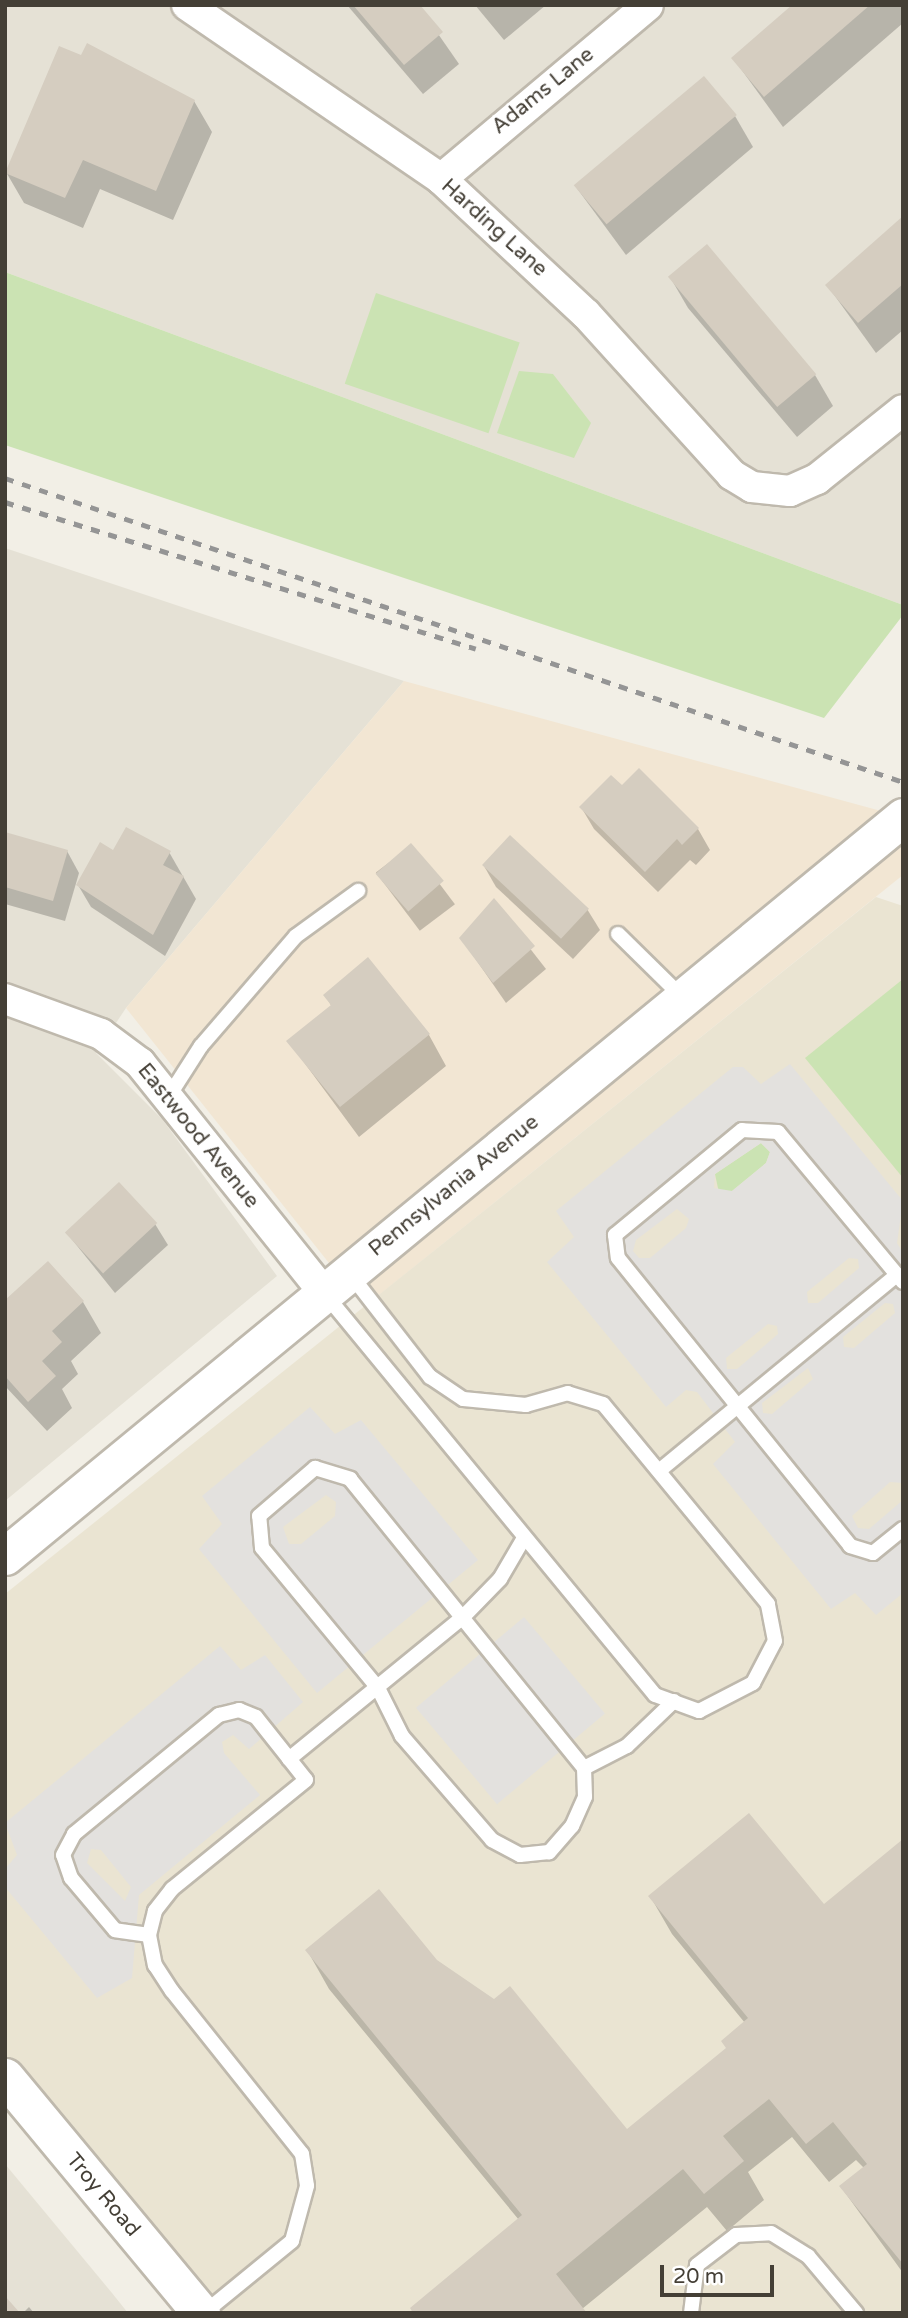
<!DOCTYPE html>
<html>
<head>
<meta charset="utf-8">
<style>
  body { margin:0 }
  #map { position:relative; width:908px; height:2318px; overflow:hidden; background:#f2efe6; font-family:"Varela Round",sans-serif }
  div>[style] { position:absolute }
  .residential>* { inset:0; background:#e5e1d5 }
  .commercial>* { inset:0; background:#f2e6d3 }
  .education>* { inset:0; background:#eae4d2 }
  .green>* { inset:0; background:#cbe3b3; transform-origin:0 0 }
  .parking>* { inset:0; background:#e3e1de; transform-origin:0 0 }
  .shadow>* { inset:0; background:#0003; transform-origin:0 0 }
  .building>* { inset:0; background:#d5cdc0; transform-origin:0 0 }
  .roads { filter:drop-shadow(2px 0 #bfb9ad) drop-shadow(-2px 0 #bfb9ad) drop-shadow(0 2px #bfb9ad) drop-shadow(0 -2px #bfb9ad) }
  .service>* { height:14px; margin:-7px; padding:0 7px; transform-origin:7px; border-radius:7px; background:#fff }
  .minor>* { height:30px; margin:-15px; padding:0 15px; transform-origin:15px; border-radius:15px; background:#fff }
  .tertiary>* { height:37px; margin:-18.5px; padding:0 18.5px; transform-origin:18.5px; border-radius:18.5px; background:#fff }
  .rail>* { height:5px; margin-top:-2.5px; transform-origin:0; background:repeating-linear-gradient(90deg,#959595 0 9px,transparent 0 18px) }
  span { translate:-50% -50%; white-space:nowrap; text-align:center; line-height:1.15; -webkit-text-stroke:5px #fff; paint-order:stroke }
  .street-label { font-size:21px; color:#443f36 }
  .frame { position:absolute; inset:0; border:7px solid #443f36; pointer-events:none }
  .scale { position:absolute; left:660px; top:2265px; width:114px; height:32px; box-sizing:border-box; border:4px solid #443f36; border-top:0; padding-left:9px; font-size:21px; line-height:24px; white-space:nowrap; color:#443f36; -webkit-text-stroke:5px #fff; paint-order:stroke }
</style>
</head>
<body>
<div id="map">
  <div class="residential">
    <div style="clip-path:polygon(5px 5px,903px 5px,903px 605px,5px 272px)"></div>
    <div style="clip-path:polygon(5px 548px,404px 681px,126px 1008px,96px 1053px,162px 1119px,277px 1276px,5px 1501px)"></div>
    <div style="clip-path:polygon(5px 2164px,112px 2293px,128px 2313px,5px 2313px)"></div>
  </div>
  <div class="commercial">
    <div style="clip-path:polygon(404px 681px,903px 817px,903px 875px,364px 1307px,126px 1008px)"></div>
  </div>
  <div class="education">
    <div style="clip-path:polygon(876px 897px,903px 906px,903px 2313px,213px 2313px,5px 2060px,5px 1594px)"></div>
  </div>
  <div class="green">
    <div style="clip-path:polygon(5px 272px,903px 605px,903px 615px,824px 718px,5px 445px)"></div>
    <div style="left:376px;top:293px;width:152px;height:96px;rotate:19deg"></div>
    <div style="clip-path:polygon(519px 371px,553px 374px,591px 423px,574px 458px,497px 433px)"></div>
    <div style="clip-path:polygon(903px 979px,903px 1178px,805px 1058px)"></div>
    <div style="clip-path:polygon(761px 1143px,770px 1152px,766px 1163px,732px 1191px,719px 1193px,715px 1174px)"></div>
  </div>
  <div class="parking">
    <div style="clip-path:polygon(evenodd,790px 1064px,903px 1201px,897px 1243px,903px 1253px,903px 1483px,890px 1482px,852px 1516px,858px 1528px,869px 1529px,903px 1500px,903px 1593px,876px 1615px,855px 1593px,831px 1609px,713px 1464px,735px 1442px,697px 1392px,686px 1390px,666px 1407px,547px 1262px,574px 1237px,556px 1211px,733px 1067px,743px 1067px,761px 1084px,790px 1064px,761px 1143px,770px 1152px,766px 1163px,732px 1191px,714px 1188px,715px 1174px,761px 1143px,790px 1064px,677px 1209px,689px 1219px,686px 1228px,650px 1258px,639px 1258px,633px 1251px,636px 1240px,677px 1209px,790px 1064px,849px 1258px,858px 1259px,859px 1268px,818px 1303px,808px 1303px,807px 1292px,849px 1258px,790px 1064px,885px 1303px,893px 1304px,895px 1313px,854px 1348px,844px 1347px,843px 1337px,885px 1303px,790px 1064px,768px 1324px,777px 1326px,778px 1334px,737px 1369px,727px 1369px,726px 1358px,768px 1324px,790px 1064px,808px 1368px,813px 1379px,772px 1414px,763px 1413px,762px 1403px,808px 1368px)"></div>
    <div style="clip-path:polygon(evenodd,310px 1407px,335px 1434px,361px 1420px,478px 1560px,317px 1693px,199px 1549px,222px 1524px,202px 1496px,310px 1407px,326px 1495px,336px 1502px,335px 1516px,301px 1544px,289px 1544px,283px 1527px,326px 1495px)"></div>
    <div style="left:524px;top:1617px;width:126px;height:141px;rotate:50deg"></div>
    <div style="clip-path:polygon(evenodd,220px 1646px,241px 1670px,265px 1655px,303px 1702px,249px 1749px,233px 1735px,222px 1742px,224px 1753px,260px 1795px,139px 1895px,132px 1978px,97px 1998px,5px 1887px,5px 1869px,17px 1855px,5px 1823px,220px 1646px,91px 1849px,101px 1850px,131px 1887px,125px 1901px,87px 1863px,91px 1849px)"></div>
  </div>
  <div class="shadow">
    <div style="clip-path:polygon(347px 5px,418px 5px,459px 64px,423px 94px)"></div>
    <div style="clip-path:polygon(475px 5px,546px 5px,504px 40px)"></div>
    <div style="clip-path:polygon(795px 5px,903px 5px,903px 23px,783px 127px,733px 58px)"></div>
    <div style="clip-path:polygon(194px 101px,212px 132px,173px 220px,100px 189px,83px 228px,24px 203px,6px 172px)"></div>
    <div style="clip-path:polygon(735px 116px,753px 147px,626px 255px,576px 187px)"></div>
    <div style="clip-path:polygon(903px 219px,903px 330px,876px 353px,827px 285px)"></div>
    <div style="clip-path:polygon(670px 277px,815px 375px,833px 406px,797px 437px,688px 308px)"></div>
    <div style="clip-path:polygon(622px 788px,698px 829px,710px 850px,696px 865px,690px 860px,658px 892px,594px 829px,581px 807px)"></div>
    <div style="clip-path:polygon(5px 833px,67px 851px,79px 873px,65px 921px,5px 904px)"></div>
    <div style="left:411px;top:846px;width:73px;height:44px;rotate:53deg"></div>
    <div style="clip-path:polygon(114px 852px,169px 852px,196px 899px,165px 956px,91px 907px,78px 885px)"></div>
    <div style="clip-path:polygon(484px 866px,587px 909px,600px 930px,573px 959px,496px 887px)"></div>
    <div style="clip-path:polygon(493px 901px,546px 969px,506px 1003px,461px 938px)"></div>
    <div style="clip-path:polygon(325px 995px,429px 1035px,446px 1066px,359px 1137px,289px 1042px,332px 1007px)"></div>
    <div style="clip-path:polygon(155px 1224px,168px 1245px,115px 1293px,66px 1232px)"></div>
    <div style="clip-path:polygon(5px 1302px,83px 1302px,101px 1333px,71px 1361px,78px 1374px,62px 1389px,72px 1408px,47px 1431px,5px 1386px)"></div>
    <div style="clip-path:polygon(903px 1841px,903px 2273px,841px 2187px,864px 2168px,856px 2160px,829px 2182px,792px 2137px,748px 2172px,764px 2200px,727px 2231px,707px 2207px,582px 2309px,414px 2313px,519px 2220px,329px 1989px,307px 1950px,436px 1961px,627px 2131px,728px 2049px,745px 2023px,672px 1934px,650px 1896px,823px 1907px)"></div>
    <div style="clip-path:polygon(29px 2307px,34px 2313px,23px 2313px)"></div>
  </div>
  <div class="building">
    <div style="clip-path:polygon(353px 5px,420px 5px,443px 32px,404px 65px)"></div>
    <div style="clip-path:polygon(792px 5px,870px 5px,764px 97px,731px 58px)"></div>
    <div style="clip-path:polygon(87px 43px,195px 100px,156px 191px,83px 160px,65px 198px,5px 173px,59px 46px,81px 55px)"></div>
    <div style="left:704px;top:76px;width:51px;height:170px;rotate:50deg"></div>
    <div style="clip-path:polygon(903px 216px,903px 284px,858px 323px,825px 285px)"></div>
    <div style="left:707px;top:244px;width:170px;height:51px;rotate:50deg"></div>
    <div style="clip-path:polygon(639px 768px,699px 828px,682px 845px,677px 839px,645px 872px,579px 807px,611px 775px,622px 785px)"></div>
    <div style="clip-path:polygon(126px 827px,171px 851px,163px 865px,184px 876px,153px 935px,76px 885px,100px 842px,113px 850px)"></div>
    <div style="clip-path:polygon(5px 832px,68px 850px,53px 901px,5px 887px)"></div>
    <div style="left:510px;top:835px;width:108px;height:41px;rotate:43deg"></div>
    <div style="left:411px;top:843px;width:50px;height:47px;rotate:49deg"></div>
    <div style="clip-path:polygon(494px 898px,535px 946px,493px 983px,459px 938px)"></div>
    <div style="clip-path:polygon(368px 957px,430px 1034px,340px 1107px,286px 1041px,331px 1005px,323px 995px)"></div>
    <div style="left:119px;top:1182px;width:56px;height:74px;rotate:47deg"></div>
    <div style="clip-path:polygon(48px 1261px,84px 1301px,52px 1331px,62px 1342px,42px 1361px,56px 1376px,28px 1402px,5px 1376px,5px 1300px)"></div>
    <div style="clip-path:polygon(749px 1813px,824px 1904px,903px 1839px,903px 2264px,839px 2186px,867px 2164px,833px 2122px,806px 2144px,769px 2099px,723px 2136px,744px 2161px,704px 2194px,683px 2169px,556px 2274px,587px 2313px,413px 2313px,410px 2308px,522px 2215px,305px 1950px,379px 1889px,437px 1960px,494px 1999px,510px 1986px,627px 2129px,726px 2048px,721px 2041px,748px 2018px,648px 1896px)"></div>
    <div style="clip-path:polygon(5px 2296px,20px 2313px,5px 2313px)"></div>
  </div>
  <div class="roads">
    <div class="service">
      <div style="left:618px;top:934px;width:90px;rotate:44.5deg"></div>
      <div style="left:169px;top:1096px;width:59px;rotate:-57.4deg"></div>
      <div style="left:201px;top:1046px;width:145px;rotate:-49.2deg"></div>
      <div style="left:296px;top:936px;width:77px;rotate:-36deg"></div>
      <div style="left:903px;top:1282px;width:195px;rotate:-129.8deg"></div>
      <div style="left:778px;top:1132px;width:36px;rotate:-177deg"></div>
      <div style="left:742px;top:1130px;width:165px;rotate:140.4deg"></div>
      <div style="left:615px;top:1235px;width:23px;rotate:83deg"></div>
      <div style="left:618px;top:1258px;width:370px;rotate:51.1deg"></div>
      <div style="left:850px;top:1546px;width:24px;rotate:17deg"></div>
      <div style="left:873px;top:1553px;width:38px;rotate:-39deg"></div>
      <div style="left:325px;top:1294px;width:519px;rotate:50.55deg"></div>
      <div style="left:655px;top:1695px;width:47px;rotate:20deg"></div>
      <div style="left:699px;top:1711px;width:61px;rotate:-27.4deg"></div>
      <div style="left:753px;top:1683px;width:47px;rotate:-62.4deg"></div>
      <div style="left:775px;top:1641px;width:38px;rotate:-101deg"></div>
      <div style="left:768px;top:1604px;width:259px;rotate:-129.5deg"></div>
      <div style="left:603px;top:1404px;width:37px;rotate:-163deg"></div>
      <div style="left:568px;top:1393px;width:44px;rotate:164.1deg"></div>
      <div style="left:526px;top:1405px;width:63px;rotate:-174.6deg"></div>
      <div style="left:463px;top:1399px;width:40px;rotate:-146deg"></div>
      <div style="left:430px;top:1377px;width:130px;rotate:-127.8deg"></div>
      <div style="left:315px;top:1468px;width:37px;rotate:17deg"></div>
      <div style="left:350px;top:1479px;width:372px;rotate:51deg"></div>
      <div style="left:584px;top:1768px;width:29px;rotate:88deg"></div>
      <div style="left:585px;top:1797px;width:32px;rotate:114deg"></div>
      <div style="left:572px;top:1826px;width:35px;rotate:131deg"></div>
      <div style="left:549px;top:1852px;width:29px;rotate:174deg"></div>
      <div style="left:520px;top:1855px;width:32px;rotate:-152deg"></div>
      <div style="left:492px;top:1840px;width:138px;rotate:-130.9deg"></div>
      <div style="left:402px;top:1736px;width:54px;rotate:-116.6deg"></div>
      <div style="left:378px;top:1688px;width:182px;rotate:-129.6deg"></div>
      <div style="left:262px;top:1548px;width:32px;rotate:-95deg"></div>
      <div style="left:259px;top:1516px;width:74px;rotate:-40.6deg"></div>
      <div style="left:659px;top:1471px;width:308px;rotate:-39.5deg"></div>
      <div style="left:289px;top:1759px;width:225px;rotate:-39.2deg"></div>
      <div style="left:463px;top:1617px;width:53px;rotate:-45.8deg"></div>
      <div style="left:500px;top:1579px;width:48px;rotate:-59.7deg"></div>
      <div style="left:584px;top:1768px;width:48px;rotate:-27.1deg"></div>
      <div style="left:627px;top:1746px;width:65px;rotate:-43.8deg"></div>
      <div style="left:149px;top:1935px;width:34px;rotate:-172deg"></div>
      <div style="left:115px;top:1930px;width:68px;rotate:-130.2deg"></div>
      <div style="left:71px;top:1878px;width:24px;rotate:-109deg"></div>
      <div style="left:63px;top:1855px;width:24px;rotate:-62deg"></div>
      <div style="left:74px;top:1834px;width:188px;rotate:-39.4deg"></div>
      <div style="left:219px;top:1715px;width:21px;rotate:-14deg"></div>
      <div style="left:239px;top:1710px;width:18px;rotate:22deg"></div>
      <div style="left:256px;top:1717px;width:80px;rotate:51.6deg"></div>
      <div style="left:306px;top:1780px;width:173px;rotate:140.9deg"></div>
      <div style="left:172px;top:1889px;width:28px;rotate:128deg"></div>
      <div style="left:155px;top:1911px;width:25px;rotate:104deg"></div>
      <div style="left:149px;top:1935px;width:31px;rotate:79deg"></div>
      <div style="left:155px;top:1965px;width:31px;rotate:57deg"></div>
      <div style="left:172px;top:1991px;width:208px;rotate:51.4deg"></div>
      <div style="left:302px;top:2154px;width:32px;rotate:81deg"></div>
      <div style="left:307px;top:2186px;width:57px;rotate:105.3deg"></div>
      <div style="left:292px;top:2241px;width:114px;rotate:140.7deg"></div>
      <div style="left:691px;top:2313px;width:48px;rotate:-82.9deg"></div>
      <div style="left:697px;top:2265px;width:49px;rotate:-37.6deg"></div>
      <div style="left:736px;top:2235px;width:35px;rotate:-3deg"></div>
      <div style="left:771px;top:2233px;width:44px;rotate:31.9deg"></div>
      <div style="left:808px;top:2256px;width:75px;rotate:49.9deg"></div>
    </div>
    <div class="minor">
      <div style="left:187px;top:5px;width:308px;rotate:34.4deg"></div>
      <div style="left:441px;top:179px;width:198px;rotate:43deg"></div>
      <div style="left:586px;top:314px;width:217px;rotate:47.8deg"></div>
      <div style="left:732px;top:475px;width:23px;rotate:31deg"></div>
      <div style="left:752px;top:487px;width:38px;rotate:6deg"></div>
      <div style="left:790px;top:491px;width:30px;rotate:-24deg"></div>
      <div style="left:817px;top:479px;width:110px;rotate:-38.7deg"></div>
      <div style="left:441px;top:179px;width:270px;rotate:-40deg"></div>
      <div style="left:5px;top:999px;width:102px;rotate:20deg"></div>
      <div style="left:101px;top:1034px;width:49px;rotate:36.6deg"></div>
      <div style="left:140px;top:1063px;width:295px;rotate:51.3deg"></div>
    </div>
    <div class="tertiary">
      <div style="left:5px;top:1556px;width:1163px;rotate:-39.45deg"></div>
      <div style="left:5px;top:2077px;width:307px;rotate:50.3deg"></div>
    </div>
  </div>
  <div class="rail">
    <div style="left:5px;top:478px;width:948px;rotate:18.7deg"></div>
    <div style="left:5px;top:502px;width:493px;rotate:17.3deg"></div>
  </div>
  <div class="street-label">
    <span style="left:543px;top:91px;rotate:-39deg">Adams Lane</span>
    <span style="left:494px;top:228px;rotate:42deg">Harding Lane</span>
    <span style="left:198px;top:1136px;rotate:51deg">Eastwood Avenue</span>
    <span style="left:454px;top:1186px;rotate:-39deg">Pennsylvania Avenue</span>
    <span style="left:103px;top:2195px;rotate:50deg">Troy Road</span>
  </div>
  <div class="frame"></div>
  <div class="scale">20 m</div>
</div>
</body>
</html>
